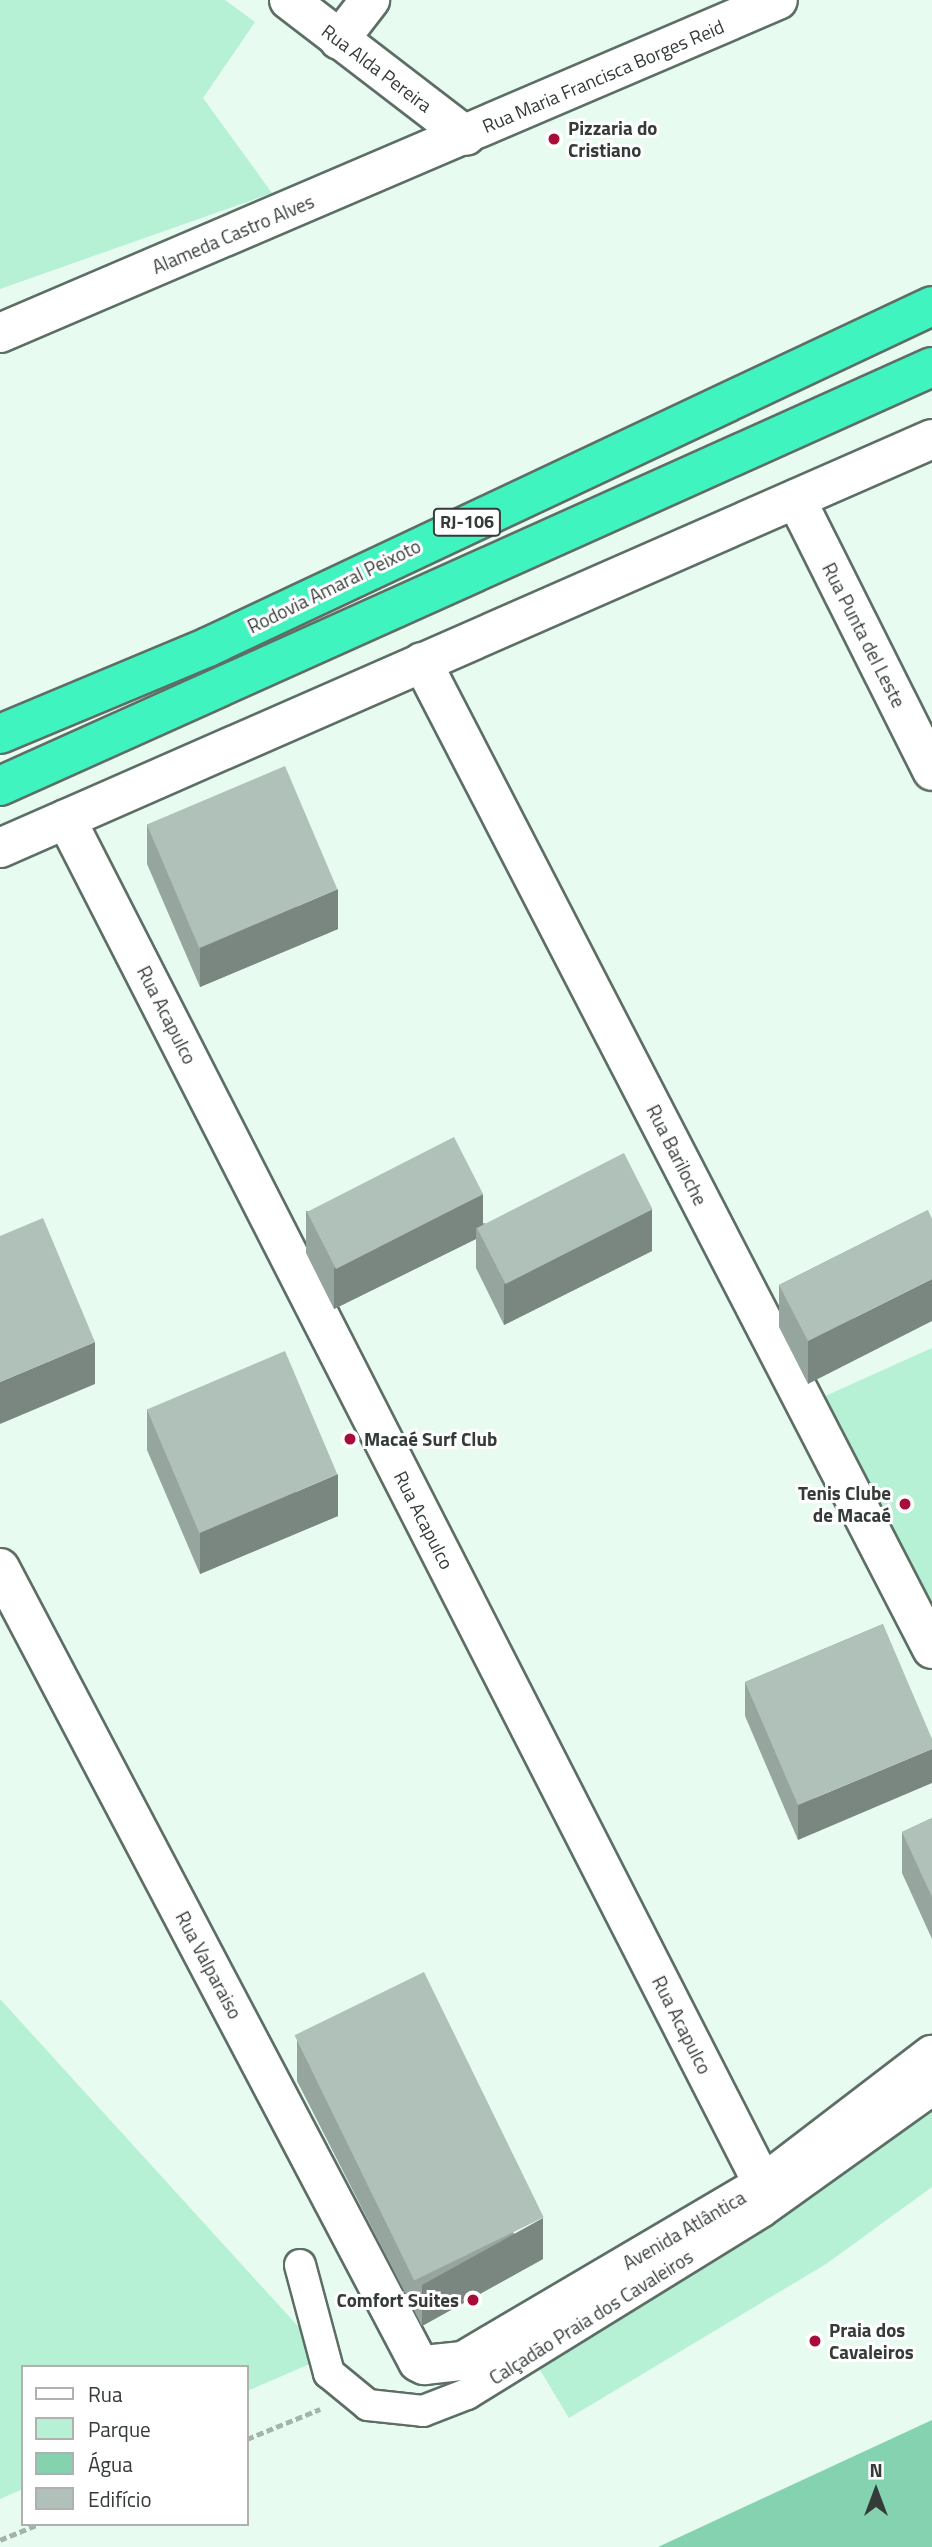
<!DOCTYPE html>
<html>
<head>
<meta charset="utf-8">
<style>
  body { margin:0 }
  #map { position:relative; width:932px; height:2547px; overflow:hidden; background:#e7fbf1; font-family:"Titillium Web",sans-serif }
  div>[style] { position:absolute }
  .green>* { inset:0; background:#b6f0d5 }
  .water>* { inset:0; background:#85d2b1 }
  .path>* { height:4.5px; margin-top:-2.25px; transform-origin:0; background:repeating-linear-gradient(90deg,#a4b3ac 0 7px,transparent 0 10.5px) }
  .roads { filter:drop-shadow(2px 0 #5d6e66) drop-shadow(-2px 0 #5d6e66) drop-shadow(0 2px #5d6e66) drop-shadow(0 -2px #5d6e66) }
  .pedestrian>* { height:30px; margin:-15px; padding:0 15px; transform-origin:15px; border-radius:15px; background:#fff }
  .minor>* { height:38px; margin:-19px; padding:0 19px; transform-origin:19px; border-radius:19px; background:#fff }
  .tertiary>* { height:38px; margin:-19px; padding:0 19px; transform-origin:19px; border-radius:19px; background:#fff }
  .trunk>* { height:38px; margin:-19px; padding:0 19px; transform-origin:19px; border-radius:19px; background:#40f4c0 }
  .wall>* { inset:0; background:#96a69e }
  .shaded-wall>* { inset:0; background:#7a8781 }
  .building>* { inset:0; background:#afc1b8; transform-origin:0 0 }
  .dots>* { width:19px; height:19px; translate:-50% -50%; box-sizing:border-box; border:4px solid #fff; border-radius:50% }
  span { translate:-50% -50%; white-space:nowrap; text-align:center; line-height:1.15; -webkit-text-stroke:6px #fff; paint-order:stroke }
  .shield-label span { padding:2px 5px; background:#fff; border:2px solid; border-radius:5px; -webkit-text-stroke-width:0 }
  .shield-label { font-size:18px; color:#343b38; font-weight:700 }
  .street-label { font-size:19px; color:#343b38 }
  .poi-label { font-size:19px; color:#343b38; font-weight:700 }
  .left { translate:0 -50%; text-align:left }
  .right { translate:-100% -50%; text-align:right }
  .legend { position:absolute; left:21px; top:2365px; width:228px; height:161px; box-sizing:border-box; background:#fff; border:2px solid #aeb1af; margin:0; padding:9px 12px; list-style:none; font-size:21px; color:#343b38 }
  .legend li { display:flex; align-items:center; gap:14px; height:35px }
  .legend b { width:35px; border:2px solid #aeb1af }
  .north { position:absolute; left:841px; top:2456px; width:70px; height:70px; -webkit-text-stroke:5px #fff; paint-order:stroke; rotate:0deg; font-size:19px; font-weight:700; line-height:28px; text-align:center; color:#343b38 }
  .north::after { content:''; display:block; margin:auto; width:24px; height:32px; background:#343b38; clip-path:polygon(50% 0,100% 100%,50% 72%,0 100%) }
</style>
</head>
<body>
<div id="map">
  <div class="green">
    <div style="clip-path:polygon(0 0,225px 0,255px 22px,203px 98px,272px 193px,0 289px)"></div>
    <div style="clip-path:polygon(932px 1348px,932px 1611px,823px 1397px)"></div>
    <div style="clip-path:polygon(0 1999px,326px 2357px,247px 2391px,247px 2367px,23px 2367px,23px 2489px,0 2499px)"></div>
    <div style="clip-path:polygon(932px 2091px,932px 2187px,826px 2264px,569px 2418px,534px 2360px)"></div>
  </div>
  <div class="water">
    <div style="clip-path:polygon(932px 2420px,932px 2547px,658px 2547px)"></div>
  </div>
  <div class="path">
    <div style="left:247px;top:2439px;width:79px;rotate:-22.3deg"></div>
    <div style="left:0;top:2540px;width:42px;rotate:-22.3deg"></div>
  </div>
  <div class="roads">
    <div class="pedestrian">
      <div style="left:300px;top:2265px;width:112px;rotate:75deg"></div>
      <div style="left:329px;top:2373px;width:50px;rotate:39.4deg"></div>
      <div style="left:368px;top:2405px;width:55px;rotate:6.2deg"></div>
      <div style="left:423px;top:2411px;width:47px;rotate:-21.1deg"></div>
      <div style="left:467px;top:2394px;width:348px;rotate:-31.7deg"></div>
      <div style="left:763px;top:2211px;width:208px;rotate:-35.6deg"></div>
    </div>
    <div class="minor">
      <div style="left:289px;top:0;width:223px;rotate:37.5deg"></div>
      <div style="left:339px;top:40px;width:51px;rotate:-52.2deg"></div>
      <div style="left:0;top:333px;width:846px;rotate:-23.17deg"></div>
      <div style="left:796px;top:499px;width:304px;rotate:63.4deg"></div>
      <div style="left:422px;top:662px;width:1111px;rotate:62.67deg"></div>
      <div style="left:66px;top:819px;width:1533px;rotate:62.95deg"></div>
    </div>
    <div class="tertiary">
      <div style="left:0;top:848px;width:1018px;rotate:-23.69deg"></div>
      <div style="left:0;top:1568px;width:897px;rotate:62.24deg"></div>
      <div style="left:418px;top:2362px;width:7px;rotate:27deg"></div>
      <div style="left:424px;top:2365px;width:39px;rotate:-6deg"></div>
      <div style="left:463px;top:2361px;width:348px;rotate:-30.5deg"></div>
      <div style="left:763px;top:2184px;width:213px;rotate:-37.4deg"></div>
    </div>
    <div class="trunk">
      <div style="left:0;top:734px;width:225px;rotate:-22.7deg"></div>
      <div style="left:208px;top:647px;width:800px;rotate:-25.22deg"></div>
      <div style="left:0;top:786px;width:1022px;rotate:-24.21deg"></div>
    </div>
  </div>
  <div class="wall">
    <div style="clip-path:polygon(147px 824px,338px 929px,200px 987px,147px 864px)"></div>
    <div style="clip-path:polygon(928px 1210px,808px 1384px,779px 1327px,779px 1285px)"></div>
    <div style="clip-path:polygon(306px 1211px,483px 1223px,652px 1251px,504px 1325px,476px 1268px,476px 1239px,334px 1309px,306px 1253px)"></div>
    <div style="clip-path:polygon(147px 1409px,338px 1516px,200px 1574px,147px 1450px)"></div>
    <div style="clip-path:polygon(883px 1624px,798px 1840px,745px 1716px,745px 1682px)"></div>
    <div style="clip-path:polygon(932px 1818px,932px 1939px,902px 1873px,902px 1832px)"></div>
    <div style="clip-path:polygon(297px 2040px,543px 2259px,422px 2326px,297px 2081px)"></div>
  </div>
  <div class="shaded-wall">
    <div style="clip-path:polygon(338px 889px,338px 929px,200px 987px,200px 948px)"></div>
    <div style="clip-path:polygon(483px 1194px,483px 1235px,476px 1227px,476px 1239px,334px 1309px,334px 1268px)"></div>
    <div style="clip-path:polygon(652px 1209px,652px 1251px,504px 1325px,504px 1284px)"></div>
    <div style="clip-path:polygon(932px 1279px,932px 1321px,808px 1384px,808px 1341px)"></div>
    <div style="clip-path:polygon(95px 1342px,95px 1384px,0 1424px,0 1382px)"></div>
    <div style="clip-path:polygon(338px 1474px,338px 1516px,200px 1574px,200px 1533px)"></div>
    <div style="clip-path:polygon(932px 1749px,932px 1783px,798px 1840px,798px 1805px)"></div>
    <div style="clip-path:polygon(543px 2218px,543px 2259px,422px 2326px,422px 2285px)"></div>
  </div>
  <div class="building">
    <div style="left:285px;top:766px;width:134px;height:150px;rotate:67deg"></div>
    <div style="left:454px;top:1137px;width:64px;height:165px;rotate:63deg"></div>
    <div style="left:624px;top:1153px;width:63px;height:165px;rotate:63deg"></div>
    <div style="clip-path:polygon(928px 1210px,932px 1219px,932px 1279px,808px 1341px,779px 1285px)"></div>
    <div style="clip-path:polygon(43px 1218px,95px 1342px,0 1382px,0 1236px)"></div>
    <div style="left:285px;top:1351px;width:134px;height:150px;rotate:67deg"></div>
    <div style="clip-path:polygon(883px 1624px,932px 1739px,932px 1749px,798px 1805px,745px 1682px)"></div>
    <div style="clip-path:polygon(932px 1818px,932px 1897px,902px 1832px)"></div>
    <div style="left:424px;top:1972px;width:273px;height:144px;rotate:64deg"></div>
  </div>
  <div class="dots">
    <div style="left:554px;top:139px;background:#a70d38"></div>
    <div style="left:350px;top:1439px;background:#a70d38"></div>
    <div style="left:905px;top:1504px;background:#a70d38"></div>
    <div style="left:473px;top:2300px;background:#a70d38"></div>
    <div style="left:815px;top:2341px;background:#a70d38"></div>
  </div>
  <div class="shield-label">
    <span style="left:467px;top:522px">RJ-106</span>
  </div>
  <div class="street-label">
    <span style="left:377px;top:68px;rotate:37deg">Rua Alda Pereira</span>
    <span style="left:603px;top:76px;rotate:-23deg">Rua Maria Francisca Borges Reid</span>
    <span style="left:233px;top:234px;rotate:-23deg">Alameda Castro Alves</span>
    <span style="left:334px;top:586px;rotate:-26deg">Rodovia Amaral Peixoto</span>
    <span style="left:864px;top:635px;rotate:63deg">Rua Punta del Leste</span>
    <span style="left:167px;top:1015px;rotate:63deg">Rua Acapulco</span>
    <span style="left:677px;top:1155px;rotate:63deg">Rua Bariloche</span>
    <span style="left:424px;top:1520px;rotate:63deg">Rua Acapulco</span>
    <span style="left:209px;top:1965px;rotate:62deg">Rua Valparaiso</span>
    <span style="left:682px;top:2025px;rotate:63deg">Rua Acapulco</span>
    <span style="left:684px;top:2230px;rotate:-30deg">Avenida Atlântica</span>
    <span style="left:591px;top:2317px;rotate:-32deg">Calçadão Praia dos Cavaleiros</span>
  </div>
  <div class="poi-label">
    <span class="left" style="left:568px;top:139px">Pizzaria do<br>Cristiano</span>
    <span class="left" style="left:364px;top:1439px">Macaé Surf Club</span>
    <span class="right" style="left:891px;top:1504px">Tenis Clube<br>de Macaé</span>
    <span class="right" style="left:459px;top:2300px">Comfort Suites</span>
    <span class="left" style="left:829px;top:2341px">Praia dos<br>Cavaleiros</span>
  </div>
  <ul class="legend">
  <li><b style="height:9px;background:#fff"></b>Rua</li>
  <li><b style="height:19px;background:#b6f0d5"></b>Parque</li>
  <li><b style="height:19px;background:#85d2b1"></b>Água</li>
  <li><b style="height:19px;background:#afc1b8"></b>Edifício</li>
  </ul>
  <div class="north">N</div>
</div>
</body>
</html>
